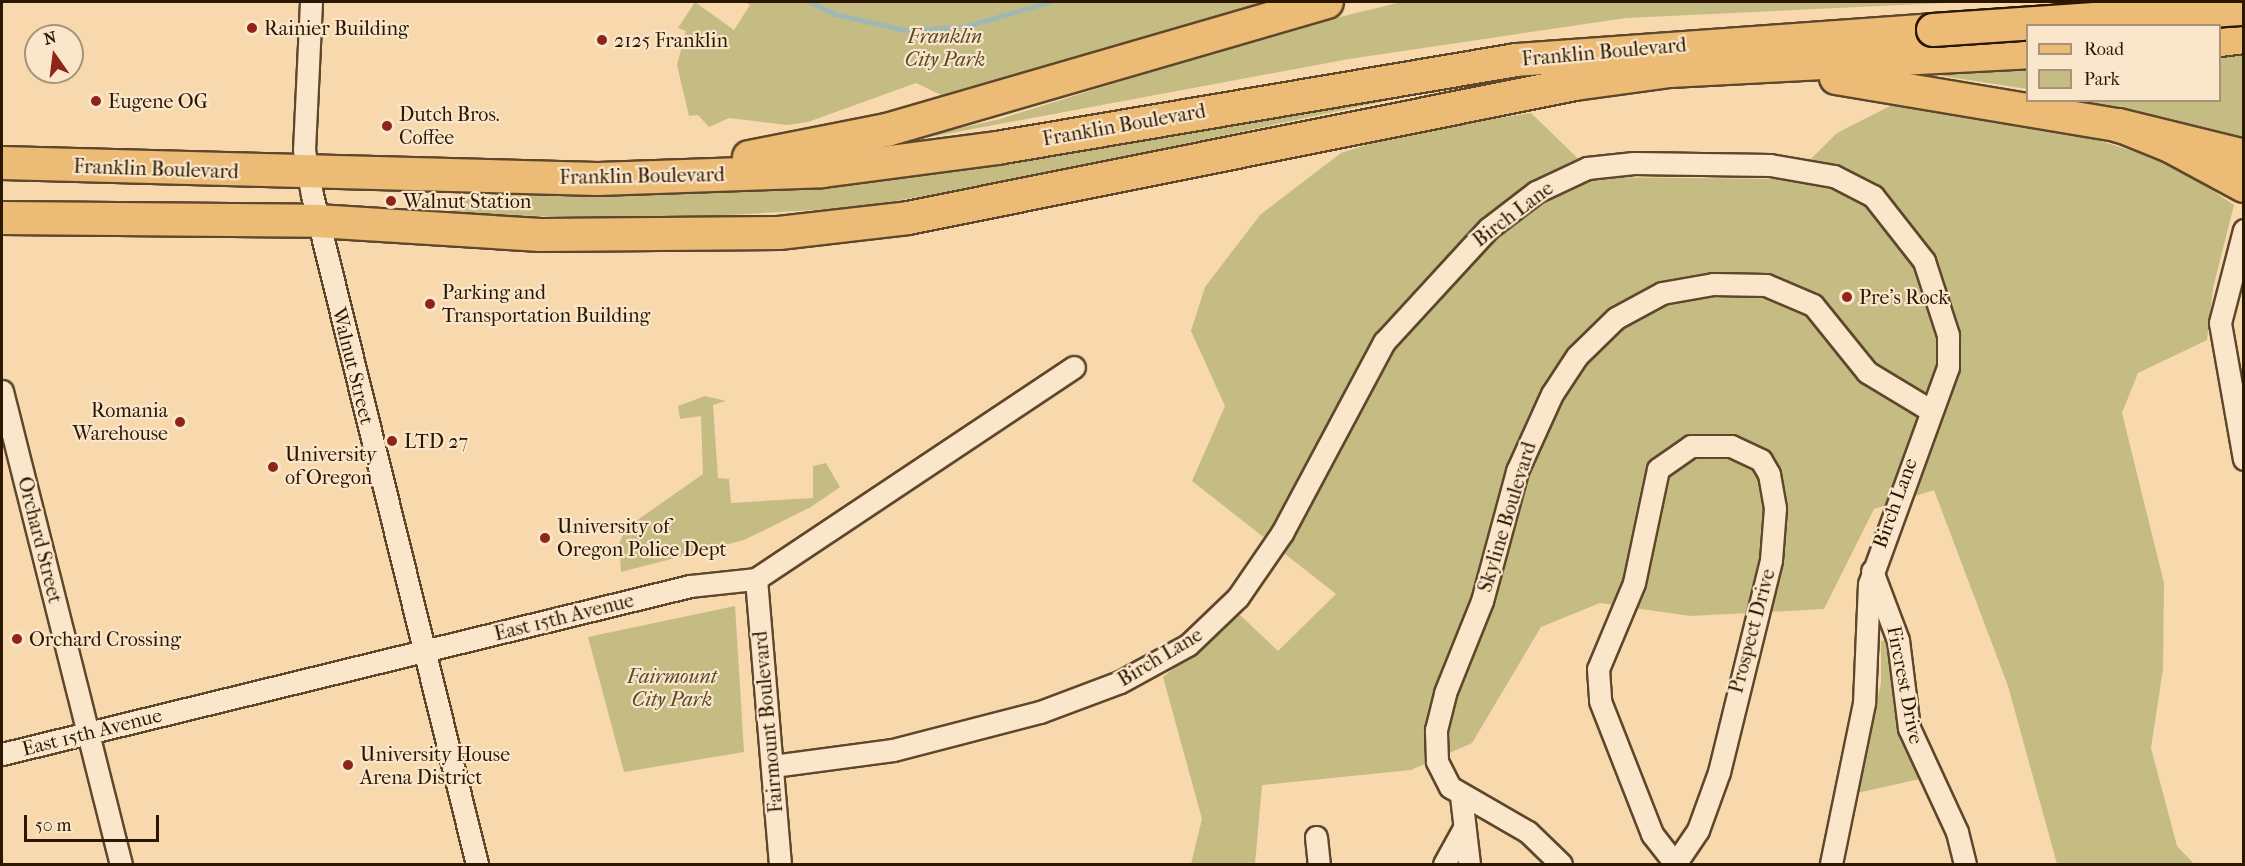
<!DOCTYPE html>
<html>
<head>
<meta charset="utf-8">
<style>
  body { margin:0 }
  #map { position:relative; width:2245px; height:866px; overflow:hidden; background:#f8d8ad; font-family:"IM FELL French Canon",serif }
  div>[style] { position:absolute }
  .green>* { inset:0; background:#c5bc84 }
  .stream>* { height:5px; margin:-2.5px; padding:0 2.5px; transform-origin:2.5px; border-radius:2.5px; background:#a0b8b4 }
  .roads { filter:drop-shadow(2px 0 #5e472b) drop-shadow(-2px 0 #5e472b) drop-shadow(0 2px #5e472b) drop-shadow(0 -2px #5e472b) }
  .street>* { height:21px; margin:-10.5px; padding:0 10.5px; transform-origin:10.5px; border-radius:10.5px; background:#fae6ca }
  .primary>* { height:32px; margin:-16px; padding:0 16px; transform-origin:16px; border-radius:16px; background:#ecbc76 }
  .highway>* { height:33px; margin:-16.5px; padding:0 16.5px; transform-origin:16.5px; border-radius:16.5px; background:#ecbc76 }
  .bridges { filter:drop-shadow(2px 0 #2b1700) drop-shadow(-2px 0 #2b1700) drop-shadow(0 2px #2b1700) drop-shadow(0 -2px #2b1700) }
  .primary-bridge>* { height:32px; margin:-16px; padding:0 16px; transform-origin:16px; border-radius:16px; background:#ecbc76 }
  .dots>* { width:16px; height:16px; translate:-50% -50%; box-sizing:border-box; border:3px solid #fae6ca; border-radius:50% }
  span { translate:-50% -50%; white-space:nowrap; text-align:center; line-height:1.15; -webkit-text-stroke:4.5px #fae6ca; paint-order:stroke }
  .poi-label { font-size:20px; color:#2b1700 }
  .left { translate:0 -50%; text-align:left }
  .right { translate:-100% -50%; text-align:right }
  .park-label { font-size:20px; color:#594928; font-style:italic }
  .street-label { font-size:20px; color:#2b1700 }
  .frame { position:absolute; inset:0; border:3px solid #2b1700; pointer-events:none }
  .legend { position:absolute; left:2026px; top:24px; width:195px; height:78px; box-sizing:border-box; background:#fae6ca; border:2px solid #a79379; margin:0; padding:8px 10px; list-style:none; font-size:18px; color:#2b1700 }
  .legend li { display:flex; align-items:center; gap:12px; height:30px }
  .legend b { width:30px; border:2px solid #a79379 }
  .north { position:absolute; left:24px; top:24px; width:60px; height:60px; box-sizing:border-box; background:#fae6ca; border:2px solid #a79379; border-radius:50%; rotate:346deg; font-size:16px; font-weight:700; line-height:24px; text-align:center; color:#2b1700 }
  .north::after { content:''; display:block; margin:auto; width:21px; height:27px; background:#8f2418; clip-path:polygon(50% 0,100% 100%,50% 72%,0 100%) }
  .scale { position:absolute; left:24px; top:815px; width:135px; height:27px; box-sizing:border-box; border:3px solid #2b1700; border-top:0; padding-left:8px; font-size:18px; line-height:21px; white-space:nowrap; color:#2b1700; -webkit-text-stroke:4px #fae6ca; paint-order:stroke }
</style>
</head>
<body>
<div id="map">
  <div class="green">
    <div style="clip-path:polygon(695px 2px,734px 30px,750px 5px,746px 2px,1268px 2px,941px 95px,916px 83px,808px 122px,787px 125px,729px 118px,709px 127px,698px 115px,689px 116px,677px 65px,686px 31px,678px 28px)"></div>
    <div style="clip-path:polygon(1401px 2px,1966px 2px,1626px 18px,1349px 59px,876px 147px,1000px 119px,1275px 33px)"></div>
    <div style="clip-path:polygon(2243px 48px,2243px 137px,2082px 101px,2220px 100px,2220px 50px)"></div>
    <div style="clip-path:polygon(2027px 62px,2027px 89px,1936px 75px,1937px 63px)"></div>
    <div style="clip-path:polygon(1480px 81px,981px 187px,851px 208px,673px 218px,473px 215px,427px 205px,427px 199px,473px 199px)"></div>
    <div style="clip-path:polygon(1892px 105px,2068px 131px,2172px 163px,2234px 205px,2213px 288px,2207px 340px,2138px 373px,2122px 413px,2164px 583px,2163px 669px,2151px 748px,2177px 846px,2194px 864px,2057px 864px,2008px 686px,1934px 490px,1874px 509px,1824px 609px,1690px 616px,1600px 603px,1541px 627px,1472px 743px,1411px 770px,1262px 785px,1255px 864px,1191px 864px,1202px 819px,1163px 677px,1240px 615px,1278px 651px,1336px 594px,1192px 481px,1225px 406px,1191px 331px,1205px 287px,1260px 215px,1341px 153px,1403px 133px,1531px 113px,1597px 177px,1791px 179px,1837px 133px)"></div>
    <div style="clip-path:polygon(705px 396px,726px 401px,713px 405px,718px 478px,729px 479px,731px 503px,813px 498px,813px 466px,826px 463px,840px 487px,811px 507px,744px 540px,621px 572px,619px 544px,626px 528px,703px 474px,701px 416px,680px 419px,678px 406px)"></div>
    <div style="clip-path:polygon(735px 606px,744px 752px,624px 772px,588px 637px)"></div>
    <div style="clip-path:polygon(1889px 639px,1901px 729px,1920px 779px,1857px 793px,1881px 683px,1881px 641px)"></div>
  </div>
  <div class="stream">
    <div style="left:810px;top:2px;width:28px;rotate:26deg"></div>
    <div style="left:835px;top:14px;width:71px;rotate:13.1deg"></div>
    <div style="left:904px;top:30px;width:59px;rotate:-2.9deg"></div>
    <div style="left:963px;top:27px;width:90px;rotate:-16.2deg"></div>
  </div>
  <div class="roads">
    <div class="street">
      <div style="left:311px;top:2px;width:148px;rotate:92.7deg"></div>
      <div style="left:304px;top:150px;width:46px;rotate:79.9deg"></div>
      <div style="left:312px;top:195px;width:689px;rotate:76.15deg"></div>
      <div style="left:2244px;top:230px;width:96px;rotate:104.5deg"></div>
      <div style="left:2220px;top:323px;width:138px;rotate:80deg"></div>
      <div style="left:2px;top:391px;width:488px;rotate:75.9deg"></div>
      <div style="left:1872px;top:571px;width:74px;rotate:69.4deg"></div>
      <div style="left:1898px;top:640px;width:89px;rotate:82.9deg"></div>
      <div style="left:1909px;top:728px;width:115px;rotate:65.2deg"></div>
      <div style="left:1957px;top:832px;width:33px;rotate:76deg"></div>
      <div style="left:756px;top:579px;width:286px;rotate:85.2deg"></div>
      <div style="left:2px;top:754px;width:708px;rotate:-13.72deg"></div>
      <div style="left:690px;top:586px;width:66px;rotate:-6.1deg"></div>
      <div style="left:756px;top:579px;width:382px;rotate:-33.7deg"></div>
      <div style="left:773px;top:766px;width:121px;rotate:-7.6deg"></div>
      <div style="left:893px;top:750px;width:152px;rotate:-14.5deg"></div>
      <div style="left:1040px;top:712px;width:85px;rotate:-20.6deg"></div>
      <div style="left:1120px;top:682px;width:77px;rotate:-28.6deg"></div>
      <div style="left:1188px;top:645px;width:69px;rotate:-43.8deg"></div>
      <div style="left:1238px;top:597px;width:78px;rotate:-55.5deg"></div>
      <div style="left:1282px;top:533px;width:217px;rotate:-61.9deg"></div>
      <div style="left:1384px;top:342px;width:155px;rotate:-47.4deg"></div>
      <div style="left:1489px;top:228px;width:59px;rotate:-37.5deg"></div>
      <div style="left:1536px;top:192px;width:56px;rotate:-25.2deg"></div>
      <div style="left:1587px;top:168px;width:47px;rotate:-6.1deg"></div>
      <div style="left:1634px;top:163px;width:136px;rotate:0.8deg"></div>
      <div style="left:1770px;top:165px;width:65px;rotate:9.8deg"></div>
      <div style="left:1834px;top:176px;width:44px;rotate:27.1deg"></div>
      <div style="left:1873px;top:196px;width:83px;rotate:51.9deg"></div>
      <div style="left:1924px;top:261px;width:78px;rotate:72deg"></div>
      <div style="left:1948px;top:335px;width:32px;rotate:90deg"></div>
      <div style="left:1948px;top:367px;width:231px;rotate:110deg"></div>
      <div style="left:1869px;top:584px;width:119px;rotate:92.4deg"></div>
      <div style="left:1864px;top:703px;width:164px;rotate:101.6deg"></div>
      <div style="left:1461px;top:796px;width:68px;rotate:83.3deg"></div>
      <div style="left:1316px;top:837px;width:27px;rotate:84deg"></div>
      <div style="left:1444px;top:864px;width:41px;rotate:-60.9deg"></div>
      <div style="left:1561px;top:864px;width:46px;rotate:-135.9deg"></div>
      <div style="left:1528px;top:832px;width:90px;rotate:-150deg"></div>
      <div style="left:1450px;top:787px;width:29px;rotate:-117deg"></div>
      <div style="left:1437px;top:761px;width:31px;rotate:-92deg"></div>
      <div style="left:1436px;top:730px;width:38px;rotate:-76deg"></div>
      <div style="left:1445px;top:693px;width:99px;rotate:-68.1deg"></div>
      <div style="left:1482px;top:601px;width:135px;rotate:-74.9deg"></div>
      <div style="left:1517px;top:471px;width:85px;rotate:-65.6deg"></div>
      <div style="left:1552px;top:394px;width:45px;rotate:-56.7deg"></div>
      <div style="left:1577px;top:356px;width:54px;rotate:-44.3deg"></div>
      <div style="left:1616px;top:318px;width:52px;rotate:-28.5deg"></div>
      <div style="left:1662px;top:293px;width:52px;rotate:-10deg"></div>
      <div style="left:1713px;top:284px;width:53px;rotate:1.1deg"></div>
      <div style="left:1766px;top:285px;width:51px;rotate:23.1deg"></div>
      <div style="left:1813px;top:305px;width:86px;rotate:51.1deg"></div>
      <div style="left:1867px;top:372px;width:74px;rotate:31.1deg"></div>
      <div style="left:1675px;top:864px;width:41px;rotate:-55.9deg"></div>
      <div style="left:1698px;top:830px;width:62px;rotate:-70.1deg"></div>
      <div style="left:1719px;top:772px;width:218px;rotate:-76.2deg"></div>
      <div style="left:1771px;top:560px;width:52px;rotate:-85.6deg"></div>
      <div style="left:1775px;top:508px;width:35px;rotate:-100deg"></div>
      <div style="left:1769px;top:474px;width:16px;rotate:-120deg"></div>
      <div style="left:1761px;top:460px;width:33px;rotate:-155deg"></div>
      <div style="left:1731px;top:446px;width:40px;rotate:180deg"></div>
      <div style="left:1691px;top:446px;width:40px;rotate:145.1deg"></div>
      <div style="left:1658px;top:469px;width:116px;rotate:101.9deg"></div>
      <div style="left:1634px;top:583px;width:93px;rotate:112.7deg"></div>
      <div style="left:1598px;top:669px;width:32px;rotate:86deg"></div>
      <div style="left:1600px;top:701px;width:143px;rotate:68.6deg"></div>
      <div style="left:1652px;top:834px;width:37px;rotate:52deg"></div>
    </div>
    <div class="primary">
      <div style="left:2220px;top:40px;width:24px;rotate:-7deg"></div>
      <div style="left:1836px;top:78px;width:286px;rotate:9.5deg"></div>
      <div style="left:2118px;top:125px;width:56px;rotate:22deg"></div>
      <div style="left:2170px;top:146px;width:84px;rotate:28.4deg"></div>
      <div style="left:749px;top:157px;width:141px;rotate:-11.1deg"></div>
      <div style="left:887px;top:130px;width:458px;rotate:-16.2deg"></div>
      <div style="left:2px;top:163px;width:596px;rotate:1.54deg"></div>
      <div style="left:598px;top:179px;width:224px;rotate:-2deg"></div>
      <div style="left:822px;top:171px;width:177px;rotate:-7.5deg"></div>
      <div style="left:997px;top:148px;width:526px;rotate:-9.62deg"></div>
      <div style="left:1516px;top:60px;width:418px;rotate:-4.1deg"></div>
      <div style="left:2px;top:218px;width:315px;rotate:0.5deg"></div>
      <div style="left:317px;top:221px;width:224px;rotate:3.6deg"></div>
      <div style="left:541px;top:235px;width:238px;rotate:-0.5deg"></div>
      <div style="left:779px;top:233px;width:130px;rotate:-6.6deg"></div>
      <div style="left:908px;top:218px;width:680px;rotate:-11.36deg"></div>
      <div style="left:1575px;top:84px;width:96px;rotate:-7.8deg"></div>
      <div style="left:1670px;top:71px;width:359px;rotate:-3deg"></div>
    </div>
    <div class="highway">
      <div style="left:2118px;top:125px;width:130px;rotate:13.8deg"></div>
    </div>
  </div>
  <div class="bridges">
    <div class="primary-bridge">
      <div style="left:1933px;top:30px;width:312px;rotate:-3.9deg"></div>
    </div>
  </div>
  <div class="dots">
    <div style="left:252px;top:28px;background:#8f2418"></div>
    <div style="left:602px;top:40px;background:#8f2418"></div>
    <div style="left:96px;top:101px;background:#8f2418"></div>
    <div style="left:387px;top:126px;background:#8f2418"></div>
    <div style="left:391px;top:201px;background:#8f2418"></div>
    <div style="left:1847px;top:297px;background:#8f2418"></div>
    <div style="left:430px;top:304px;background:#8f2418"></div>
    <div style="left:180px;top:422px;background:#8f2418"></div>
    <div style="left:392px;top:441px;background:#8f2418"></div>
    <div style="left:273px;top:467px;background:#8f2418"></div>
    <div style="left:545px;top:538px;background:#8f2418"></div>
    <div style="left:17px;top:639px;background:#8f2418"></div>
    <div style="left:348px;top:765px;background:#8f2418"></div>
  </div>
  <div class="poi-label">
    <span class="left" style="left:264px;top:28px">Rainier Building</span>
    <span class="left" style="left:614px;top:40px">2125 Franklin</span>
    <span class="left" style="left:108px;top:101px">Eugene OG</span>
    <span class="left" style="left:399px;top:126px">Dutch Bros.<br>Coffee</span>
    <span class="left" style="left:403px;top:201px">Walnut Station</span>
    <span class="left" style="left:442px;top:304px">Parking and<br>Transportation Building</span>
    <span class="left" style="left:1859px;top:297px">Pre's Rock</span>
    <span class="right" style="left:168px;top:422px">Romania<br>Warehouse</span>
    <span class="left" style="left:404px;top:441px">LTD 27</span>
    <span class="left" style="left:285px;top:466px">University<br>of Oregon</span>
    <span class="left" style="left:557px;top:538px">University of<br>Oregon Police Dept</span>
    <span class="left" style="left:29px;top:639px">Orchard Crossing</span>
    <span class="left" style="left:360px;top:766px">University House<br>Arena District</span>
  </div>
  <div class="park-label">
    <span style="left:945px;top:48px">Franklin<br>City Park</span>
    <span style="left:672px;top:688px">Fairmount<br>City Park</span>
  </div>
  <div class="street-label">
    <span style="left:1604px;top:52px;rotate:-5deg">Franklin Boulevard</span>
    <span style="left:1124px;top:125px;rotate:-10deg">Franklin Boulevard</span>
    <span style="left:156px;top:169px;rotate:2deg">Franklin Boulevard</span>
    <span style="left:642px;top:176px;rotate:-1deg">Franklin Boulevard</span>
    <span style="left:1513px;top:214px;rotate:-37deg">Birch Lane</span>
    <span style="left:353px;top:366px;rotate:76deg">Walnut Street</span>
    <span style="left:1895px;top:503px;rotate:-70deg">Birch Lane</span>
    <span style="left:1507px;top:517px;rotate:-73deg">Skyline Boulevard</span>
    <span style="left:40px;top:540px;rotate:76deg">Orchard Street</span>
    <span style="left:564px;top:617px;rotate:-14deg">East 15th Avenue</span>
    <span style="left:1752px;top:631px;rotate:-75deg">Prospect Drive</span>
    <span style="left:1160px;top:657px;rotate:-31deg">Birch Lane</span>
    <span style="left:1905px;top:685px;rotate:79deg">Fircrest Drive</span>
    <span style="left:768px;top:722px;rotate:-95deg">Fairmount Boulevard</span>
    <span style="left:92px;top:732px;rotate:-14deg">East 15th Avenue</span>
  </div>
  <div class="frame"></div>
  <ul class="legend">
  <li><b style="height:8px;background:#ecbc76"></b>Road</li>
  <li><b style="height:16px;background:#c5bc84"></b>Park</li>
  </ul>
  <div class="north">N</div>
  <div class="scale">50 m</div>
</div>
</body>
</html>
